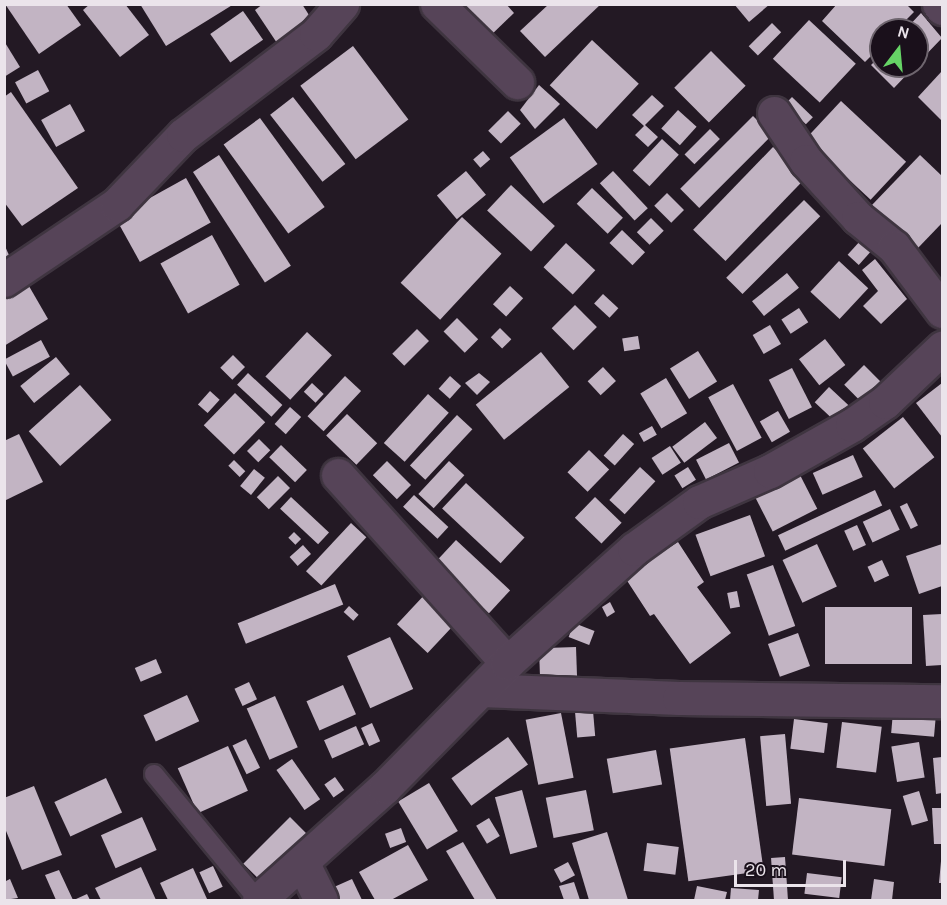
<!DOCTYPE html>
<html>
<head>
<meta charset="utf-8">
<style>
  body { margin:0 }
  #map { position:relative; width:947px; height:905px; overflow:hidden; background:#231924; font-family:Karla,sans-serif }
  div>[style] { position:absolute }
  .building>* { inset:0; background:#c2b4c3; transform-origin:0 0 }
  .roads { filter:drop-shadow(2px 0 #3f3540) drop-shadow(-2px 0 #3f3540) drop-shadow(0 2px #3f3540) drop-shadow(0 -2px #3f3540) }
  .service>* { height:18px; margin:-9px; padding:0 9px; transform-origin:9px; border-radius:9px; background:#564458 }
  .minor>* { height:33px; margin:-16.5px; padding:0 16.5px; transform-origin:16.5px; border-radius:16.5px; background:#564458 }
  span { translate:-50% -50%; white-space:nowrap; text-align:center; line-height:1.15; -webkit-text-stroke:6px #1a101b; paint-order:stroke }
  .frame { position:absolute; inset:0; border:6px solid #ebe4eb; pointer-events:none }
  .north { position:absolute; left:869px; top:18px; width:60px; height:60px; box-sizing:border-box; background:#1a101b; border:2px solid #6e656e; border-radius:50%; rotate:16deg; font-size:16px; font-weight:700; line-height:24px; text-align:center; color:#ebe4eb }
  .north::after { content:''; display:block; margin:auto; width:21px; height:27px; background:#66d466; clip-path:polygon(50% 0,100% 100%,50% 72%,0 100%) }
  .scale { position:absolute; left:734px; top:860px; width:112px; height:27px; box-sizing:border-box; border:3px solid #ebe4eb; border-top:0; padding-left:8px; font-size:18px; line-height:21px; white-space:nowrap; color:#ebe4eb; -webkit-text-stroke:4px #1a101b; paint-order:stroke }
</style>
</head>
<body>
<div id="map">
  <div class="building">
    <div style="clip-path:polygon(5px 4px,66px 4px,81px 25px,39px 54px)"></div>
    <div style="clip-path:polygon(90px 4px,125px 4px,149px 35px,120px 57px,83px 10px)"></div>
    <div style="clip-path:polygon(140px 4px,234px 4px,166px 46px)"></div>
    <div style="clip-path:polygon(263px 4px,302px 4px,314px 23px,279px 46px,255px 10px)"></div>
    <div style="clip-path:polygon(452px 4px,506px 4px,514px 13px,487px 39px)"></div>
    <div style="clip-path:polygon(549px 4px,601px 4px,545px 57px,520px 31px)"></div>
    <div style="clip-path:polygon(734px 4px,770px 4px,749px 22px)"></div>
    <div style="clip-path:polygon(837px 4px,906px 4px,914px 12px,896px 30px,881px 30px,881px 46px,865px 62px,822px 21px)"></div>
    <div style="left:243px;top:11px;width:35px;height:40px;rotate:55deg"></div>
    <div style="clip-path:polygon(921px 13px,942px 38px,917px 64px,917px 30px,905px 30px)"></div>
    <div style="left:809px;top:20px;width:64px;height:53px;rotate:43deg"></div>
    <div style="left:772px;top:23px;width:13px;height:33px;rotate:45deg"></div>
    <div style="left:592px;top:40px;width:64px;height:62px;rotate:43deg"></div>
    <div style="clip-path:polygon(4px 41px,20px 67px,4px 77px)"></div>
    <div style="left:353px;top:46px;width:92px;height:66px;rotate:53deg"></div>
    <div style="left:711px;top:51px;width:49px;height:52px;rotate:45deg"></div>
    <div style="clip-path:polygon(881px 55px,881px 66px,915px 66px,894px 88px,871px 65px)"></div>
    <div style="left:38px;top:70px;width:24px;height:26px;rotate:62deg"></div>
    <div style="clip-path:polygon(942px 71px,942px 121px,918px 97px)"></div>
    <div style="clip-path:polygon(539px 85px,560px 104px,535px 129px,520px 110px)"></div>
    <div style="clip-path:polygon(11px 92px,78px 188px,22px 226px,4px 202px,4px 97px)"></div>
    <div style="clip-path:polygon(652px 95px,664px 106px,645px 125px,658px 137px,648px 147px,635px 135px,644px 126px,632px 115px)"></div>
    <div style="left:293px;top:97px;width:85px;height:29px;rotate:52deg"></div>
    <div style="left:792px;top:97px;width:29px;height:10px;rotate:44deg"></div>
    <div style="left:841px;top:101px;width:89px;height:52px;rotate:43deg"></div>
    <div style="left:70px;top:104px;width:31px;height:33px;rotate:61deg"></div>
    <div style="left:678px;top:110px;width:25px;height:25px;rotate:42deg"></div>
    <div style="left:508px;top:111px;width:18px;height:28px;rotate:45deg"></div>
    <div style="left:753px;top:116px;width:27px;height:103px;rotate:45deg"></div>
    <div style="left:260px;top:118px;width:110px;height:45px;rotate:54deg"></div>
    <div style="left:564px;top:118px;width:57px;height:67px;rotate:54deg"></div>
    <div style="left:710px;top:129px;width:14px;height:36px;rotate:45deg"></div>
    <div style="left:662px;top:139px;width:23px;height:43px;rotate:43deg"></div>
    <div style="left:773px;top:147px;width:45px;height:115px;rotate:44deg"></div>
    <div style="left:483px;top:151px;width:11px;height:13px;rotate:49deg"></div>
    <div style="left:219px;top:155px;width:132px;height:31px;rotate:57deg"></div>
    <div style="clip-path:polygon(920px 155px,942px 176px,942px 223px,917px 249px,871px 206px)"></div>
    <div style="left:466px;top:171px;width:31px;height:38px;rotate:50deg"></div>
    <div style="left:613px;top:171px;width:51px;height:18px;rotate:47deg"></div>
    <div style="left:186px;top:178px;width:51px;height:81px;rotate:61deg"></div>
    <div style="left:511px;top:185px;width:60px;height:35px;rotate:43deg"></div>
    <div style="left:592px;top:188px;width:43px;height:22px;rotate:44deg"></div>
    <div style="left:667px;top:193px;width:24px;height:18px;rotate:45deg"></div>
    <div style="left:804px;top:200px;width:23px;height:110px;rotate:45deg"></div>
    <div style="left:462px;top:217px;width:54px;height:90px;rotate:43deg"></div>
    <div style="left:651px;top:218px;width:18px;height:20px;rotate:45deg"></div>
    <div style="left:622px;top:230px;width:32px;height:18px;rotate:44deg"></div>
    <div style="left:212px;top:235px;width:57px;height:59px;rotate:61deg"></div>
    <div style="left:861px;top:240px;width:15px;height:20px;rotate:42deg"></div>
    <div style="left:566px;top:243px;width:40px;height:33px;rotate:43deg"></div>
    <div style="clip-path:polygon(4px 244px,13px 264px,4px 268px)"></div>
    <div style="clip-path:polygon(875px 259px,907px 299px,881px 324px,863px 306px,878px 291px,862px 270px)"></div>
    <div style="left:839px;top:261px;width:40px;height:42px;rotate:43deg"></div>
    <div style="left:787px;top:273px;width:19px;height:45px;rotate:51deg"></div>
    <div style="clip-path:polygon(22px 274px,48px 319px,4px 346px,4px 284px)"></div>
    <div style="left:510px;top:286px;width:18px;height:25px;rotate:43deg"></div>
    <div style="left:603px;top:294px;width:21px;height:13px;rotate:43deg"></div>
    <div style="left:575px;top:305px;width:31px;height:33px;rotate:45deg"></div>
    <div style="left:799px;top:308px;width:17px;height:21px;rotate:57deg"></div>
    <div style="left:457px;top:318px;width:30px;height:19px;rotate:45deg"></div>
    <div style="left:770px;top:325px;width:22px;height:20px;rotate:60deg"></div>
    <div style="left:500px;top:328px;width:16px;height:13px;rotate:45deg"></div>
    <div style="left:417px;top:329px;width:17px;height:35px;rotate:45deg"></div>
    <div style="left:307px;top:332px;width:34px;height:61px;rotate:43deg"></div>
    <div style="left:638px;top:336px;width:13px;height:16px;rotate:81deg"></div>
    <div style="left:825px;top:339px;width:33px;height:33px;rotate:52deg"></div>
    <div style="left:41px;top:340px;width:19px;height:42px;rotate:62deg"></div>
    <div style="left:698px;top:351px;width:36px;height:33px;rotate:58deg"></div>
    <div style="left:541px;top:352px;width:45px;height:84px;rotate:51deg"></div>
    <div style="left:233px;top:355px;width:17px;height:18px;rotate:45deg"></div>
    <div style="left:56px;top:357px;width:22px;height:46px;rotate:51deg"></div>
    <div style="left:864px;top:365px;width:25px;height:28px;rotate:45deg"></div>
    <div style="left:603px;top:367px;width:19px;height:21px;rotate:47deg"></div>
    <div style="left:792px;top:368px;width:44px;height:26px;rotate:63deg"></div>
    <div style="left:248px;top:373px;width:47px;height:16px;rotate:43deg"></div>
    <div style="clip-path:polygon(479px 373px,490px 382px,477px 395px,465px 383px)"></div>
    <div style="left:345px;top:376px;width:22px;height:55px;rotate:43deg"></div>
    <div style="left:450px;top:376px;width:15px;height:17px;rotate:42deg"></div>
    <div style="left:666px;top:378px;width:41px;height:30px;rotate:59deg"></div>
    <div style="left:312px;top:383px;width:16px;height:12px;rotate:43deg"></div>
    <div style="clip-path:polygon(942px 383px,942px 437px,916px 403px)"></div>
    <div style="left:733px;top:384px;width:61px;height:28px;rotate:62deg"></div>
    <div style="left:80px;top:385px;width:47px;height:69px;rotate:48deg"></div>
    <div style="left:829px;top:387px;width:34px;height:21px;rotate:43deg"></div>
    <div style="left:210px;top:391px;width:13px;height:18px;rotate:42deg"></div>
    <div style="left:235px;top:393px;width:42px;height:45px;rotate:44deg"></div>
    <div style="left:428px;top:394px;width:28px;height:66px;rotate:42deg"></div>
    <div style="left:290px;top:407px;width:15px;height:23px;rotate:42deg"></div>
    <div style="left:778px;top:411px;width:24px;height:21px;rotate:60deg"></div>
    <div style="left:347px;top:414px;width:42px;height:30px;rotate:44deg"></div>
    <div style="left:457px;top:415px;width:21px;height:69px;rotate:43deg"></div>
    <div style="left:903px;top:417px;width:51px;height:51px;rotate:52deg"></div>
    <div style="left:705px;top:422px;width:20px;height:41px;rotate:53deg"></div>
    <div style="left:652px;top:426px;width:10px;height:15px;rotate:61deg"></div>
    <div style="clip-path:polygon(19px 434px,43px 482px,4px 501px,4px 441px)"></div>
    <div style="left:623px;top:434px;width:15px;height:29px;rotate:42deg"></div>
    <div style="left:259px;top:439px;width:16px;height:17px;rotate:45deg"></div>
    <div style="left:729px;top:443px;width:22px;height:37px;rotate:63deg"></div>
    <div style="left:281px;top:445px;width:36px;height:17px;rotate:44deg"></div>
    <div style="left:670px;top:446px;width:20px;height:22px;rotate:57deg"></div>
    <div style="left:589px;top:450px;width:28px;height:31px;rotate:44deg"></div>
    <div style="left:853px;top:455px;width:24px;height:44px;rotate:66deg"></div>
    <div style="left:234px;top:460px;width:16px;height:8px;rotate:45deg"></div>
    <div style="left:387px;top:461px;width:34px;height:20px;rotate:45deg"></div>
    <div style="left:449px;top:461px;width:21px;height:45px;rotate:43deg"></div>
    <div style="left:640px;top:467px;width:21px;height:45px;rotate:43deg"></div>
    <div style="left:688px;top:467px;width:15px;height:16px;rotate:58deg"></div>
    <div style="left:254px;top:469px;width:14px;height:22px;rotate:39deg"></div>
    <div style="left:800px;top:475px;width:38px;height:50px;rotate:63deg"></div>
    <div style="left:278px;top:476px;width:17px;height:30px;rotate:45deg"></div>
    <div style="left:466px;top:483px;width:80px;height:35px;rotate:43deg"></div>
    <div style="left:875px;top:490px;width:17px;height:107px;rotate:65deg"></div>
    <div style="left:414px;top:495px;width:47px;height:16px;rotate:43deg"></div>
    <div style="left:291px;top:497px;width:52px;height:16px;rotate:43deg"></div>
    <div style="left:595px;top:497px;width:37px;height:29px;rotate:44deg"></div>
    <div style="left:907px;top:503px;width:25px;height:8px;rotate:64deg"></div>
    <div style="left:890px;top:509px;width:23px;height:30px;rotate:65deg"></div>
    <div style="left:750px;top:515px;width:44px;height:58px;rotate:70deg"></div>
    <div style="left:351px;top:523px;width:21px;height:66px;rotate:43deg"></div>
    <div style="left:857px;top:525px;width:22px;height:14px;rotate:66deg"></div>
    <div style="left:294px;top:532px;width:10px;height:8px;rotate:45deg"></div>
    <div style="left:456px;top:540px;width:74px;height:31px;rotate:43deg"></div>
    <div style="clip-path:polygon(678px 542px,704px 582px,697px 587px,731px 633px,690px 664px,654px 614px,650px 616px,624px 576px)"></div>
    <div style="left:817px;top:544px;width:47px;height:38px;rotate:65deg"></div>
    <div style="clip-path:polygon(942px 544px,942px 586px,919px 594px,906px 556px)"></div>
    <div style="left:303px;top:545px;width:12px;height:18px;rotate:48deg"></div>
    <div style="left:882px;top:560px;width:17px;height:16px;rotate:65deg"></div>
    <div style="left:773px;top:565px;width:65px;height:28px;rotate:70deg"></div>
    <div style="left:335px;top:584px;width:22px;height:105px;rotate:68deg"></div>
    <div style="left:429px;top:590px;width:42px;height:47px;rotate:43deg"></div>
    <div style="left:737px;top:591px;width:16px;height:10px;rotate:79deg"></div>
    <div style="clip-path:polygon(610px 602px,615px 612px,607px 617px,602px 607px)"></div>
    <div style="left:349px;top:606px;width:13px;height:8px;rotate:42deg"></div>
    <div style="left:912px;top:607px;width:57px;height:87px;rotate:90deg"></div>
    <div style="clip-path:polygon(942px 614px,942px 665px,926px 666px,923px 615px)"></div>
    <div style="left:574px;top:623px;width:22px;height:15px;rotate:21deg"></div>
    <div style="left:798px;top:633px;width:35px;height:32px;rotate:70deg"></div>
    <div style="left:390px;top:637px;width:57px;height:47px;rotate:66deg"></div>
    <div style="left:576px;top:647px;width:32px;height:37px;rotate:88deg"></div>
    <div style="left:156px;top:659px;width:15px;height:23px;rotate:67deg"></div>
    <div style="left:249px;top:682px;width:19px;height:16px;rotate:65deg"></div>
    <div style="left:343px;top:685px;width:32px;height:40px;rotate:66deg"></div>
    <div style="left:187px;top:695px;width:29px;height:48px;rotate:65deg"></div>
    <div style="left:275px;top:696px;width:56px;height:31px;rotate:66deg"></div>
    <div style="left:593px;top:711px;width:25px;height:18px;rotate:85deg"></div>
    <div style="left:893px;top:712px;width:43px;height:21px;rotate:5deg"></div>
    <div style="left:561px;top:713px;width:66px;height:36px;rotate:79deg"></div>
    <div style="left:794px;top:719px;width:34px;height:30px;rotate:7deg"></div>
    <div style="left:842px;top:722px;width:40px;height:46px;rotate:7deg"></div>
    <div style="left:372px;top:723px;width:20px;height:12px;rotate:66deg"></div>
    <div style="left:356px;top:726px;width:20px;height:35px;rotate:66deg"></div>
    <div style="left:785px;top:734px;width:70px;height:25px;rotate:85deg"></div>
    <div style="left:508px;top:737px;width:34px;height:70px;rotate:54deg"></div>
    <div style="left:745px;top:738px;width:134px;height:76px;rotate:82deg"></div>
    <div style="left:246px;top:739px;width:32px;height:15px;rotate:64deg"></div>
    <div style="left:919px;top:742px;width:36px;height:28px;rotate:81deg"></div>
    <div style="left:228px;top:746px;width:49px;height:55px;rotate:66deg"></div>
    <div style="left:656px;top:750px;width:35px;height:50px;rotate:80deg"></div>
    <div style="clip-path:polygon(942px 757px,942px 793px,936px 794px,933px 758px)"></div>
    <div style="left:292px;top:759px;width:49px;height:19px;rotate:55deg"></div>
    <div style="left:335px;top:777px;width:16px;height:13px;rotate:55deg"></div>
    <div style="left:106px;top:778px;width:38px;height:57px;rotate:65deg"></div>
    <div style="left:429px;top:783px;width:56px;height:36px;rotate:59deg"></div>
    <div style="clip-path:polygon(34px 786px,62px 855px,22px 870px,4px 826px,4px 798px)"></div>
    <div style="left:522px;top:790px;width:59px;height:28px;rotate:75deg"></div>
    <div style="left:586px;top:790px;width:41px;height:41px;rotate:79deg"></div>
    <div style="left:919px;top:791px;width:31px;height:17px;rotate:73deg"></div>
    <div style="left:799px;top:798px;width:93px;height:57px;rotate:7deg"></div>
    <div style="clip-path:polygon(932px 808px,942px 808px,942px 844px,934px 844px)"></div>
    <div style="left:142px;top:817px;width:36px;height:45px;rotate:66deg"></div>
    <div style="left:290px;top:817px;width:25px;height:66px;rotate:45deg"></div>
    <div style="left:489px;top:818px;width:21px;height:15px;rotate:59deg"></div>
    <div style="left:401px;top:828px;width:15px;height:17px;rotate:70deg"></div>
    <div style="clip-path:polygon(607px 832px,628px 900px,589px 900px,572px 843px)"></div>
    <div style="clip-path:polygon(463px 842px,497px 900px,475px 900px,446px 851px)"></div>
    <div style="left:647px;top:843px;width:32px;height:28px;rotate:7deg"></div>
    <div style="clip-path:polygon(408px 845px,428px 880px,391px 900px,375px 900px,359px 872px)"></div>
    <div style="left:785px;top:857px;width:43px;height:14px;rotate:86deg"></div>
    <div style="clip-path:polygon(941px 861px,942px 861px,942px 883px,939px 883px)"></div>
    <div style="left:568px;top:862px;width:15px;height:16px;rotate:62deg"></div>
    <div style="left:213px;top:866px;width:23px;height:15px;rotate:65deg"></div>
    <div style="clip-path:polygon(141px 867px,156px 900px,101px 900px,95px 888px)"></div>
    <div style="clip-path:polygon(193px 868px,207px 899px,168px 900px,160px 883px)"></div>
    <div style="clip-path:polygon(59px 870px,73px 900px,56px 900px,45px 875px)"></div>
    <div style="left:807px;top:873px;width:35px;height:21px;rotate:7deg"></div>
    <div style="clip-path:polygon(10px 879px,18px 898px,4px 900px,4px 882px)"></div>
    <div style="clip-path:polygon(352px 879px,362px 900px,340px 900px,334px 887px)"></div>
    <div style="clip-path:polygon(874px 879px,894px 882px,892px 900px,871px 900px)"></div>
    <div style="clip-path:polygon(574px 882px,580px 900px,564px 900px,559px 886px)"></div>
    <div style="clip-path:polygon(697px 886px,727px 892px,725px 900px,694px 900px)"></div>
    <div style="clip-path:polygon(731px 888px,759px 890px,758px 900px,730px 900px)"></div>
    <div style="clip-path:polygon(87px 894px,90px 900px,77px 900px,76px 899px)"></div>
  </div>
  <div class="roads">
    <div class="service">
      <div style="left:154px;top:774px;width:163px;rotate:50.5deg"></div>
    </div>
    <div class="minor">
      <div style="left:437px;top:4px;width:112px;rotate:44.3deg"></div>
      <div style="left:939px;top:4px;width:5px;rotate:53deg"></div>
      <div style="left:774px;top:113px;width:58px;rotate:56.3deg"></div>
      <div style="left:806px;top:161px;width:77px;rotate:47.6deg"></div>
      <div style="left:858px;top:218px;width:46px;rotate:38.9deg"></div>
      <div style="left:894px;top:247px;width:80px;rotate:53.1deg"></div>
      <div style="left:4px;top:280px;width:136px;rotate:-33.9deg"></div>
      <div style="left:117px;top:204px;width:95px;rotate:-46.3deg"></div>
      <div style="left:183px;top:135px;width:167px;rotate:-37.2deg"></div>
      <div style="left:316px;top:34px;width:40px;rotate:-49deg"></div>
      <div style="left:338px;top:475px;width:253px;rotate:48deg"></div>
      <div style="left:481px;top:690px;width:198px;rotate:2.3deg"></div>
      <div style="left:679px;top:698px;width:263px;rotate:0.7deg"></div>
      <div style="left:302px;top:862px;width:42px;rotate:63.4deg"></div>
      <div style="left:259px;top:900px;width:169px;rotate:-41.9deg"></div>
      <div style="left:385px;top:787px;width:174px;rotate:-45.5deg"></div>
      <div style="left:507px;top:663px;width:171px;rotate:-41.9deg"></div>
      <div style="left:634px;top:549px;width:80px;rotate:-35.9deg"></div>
      <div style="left:699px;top:502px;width:77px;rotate:-23.6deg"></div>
      <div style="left:770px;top:471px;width:94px;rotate:-29.3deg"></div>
      <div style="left:852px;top:425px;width:40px;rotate:-34.9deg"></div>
      <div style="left:885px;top:402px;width:79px;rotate:-43.5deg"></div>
    </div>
  </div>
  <div class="frame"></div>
  <div class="north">N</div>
  <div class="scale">20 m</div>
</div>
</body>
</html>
